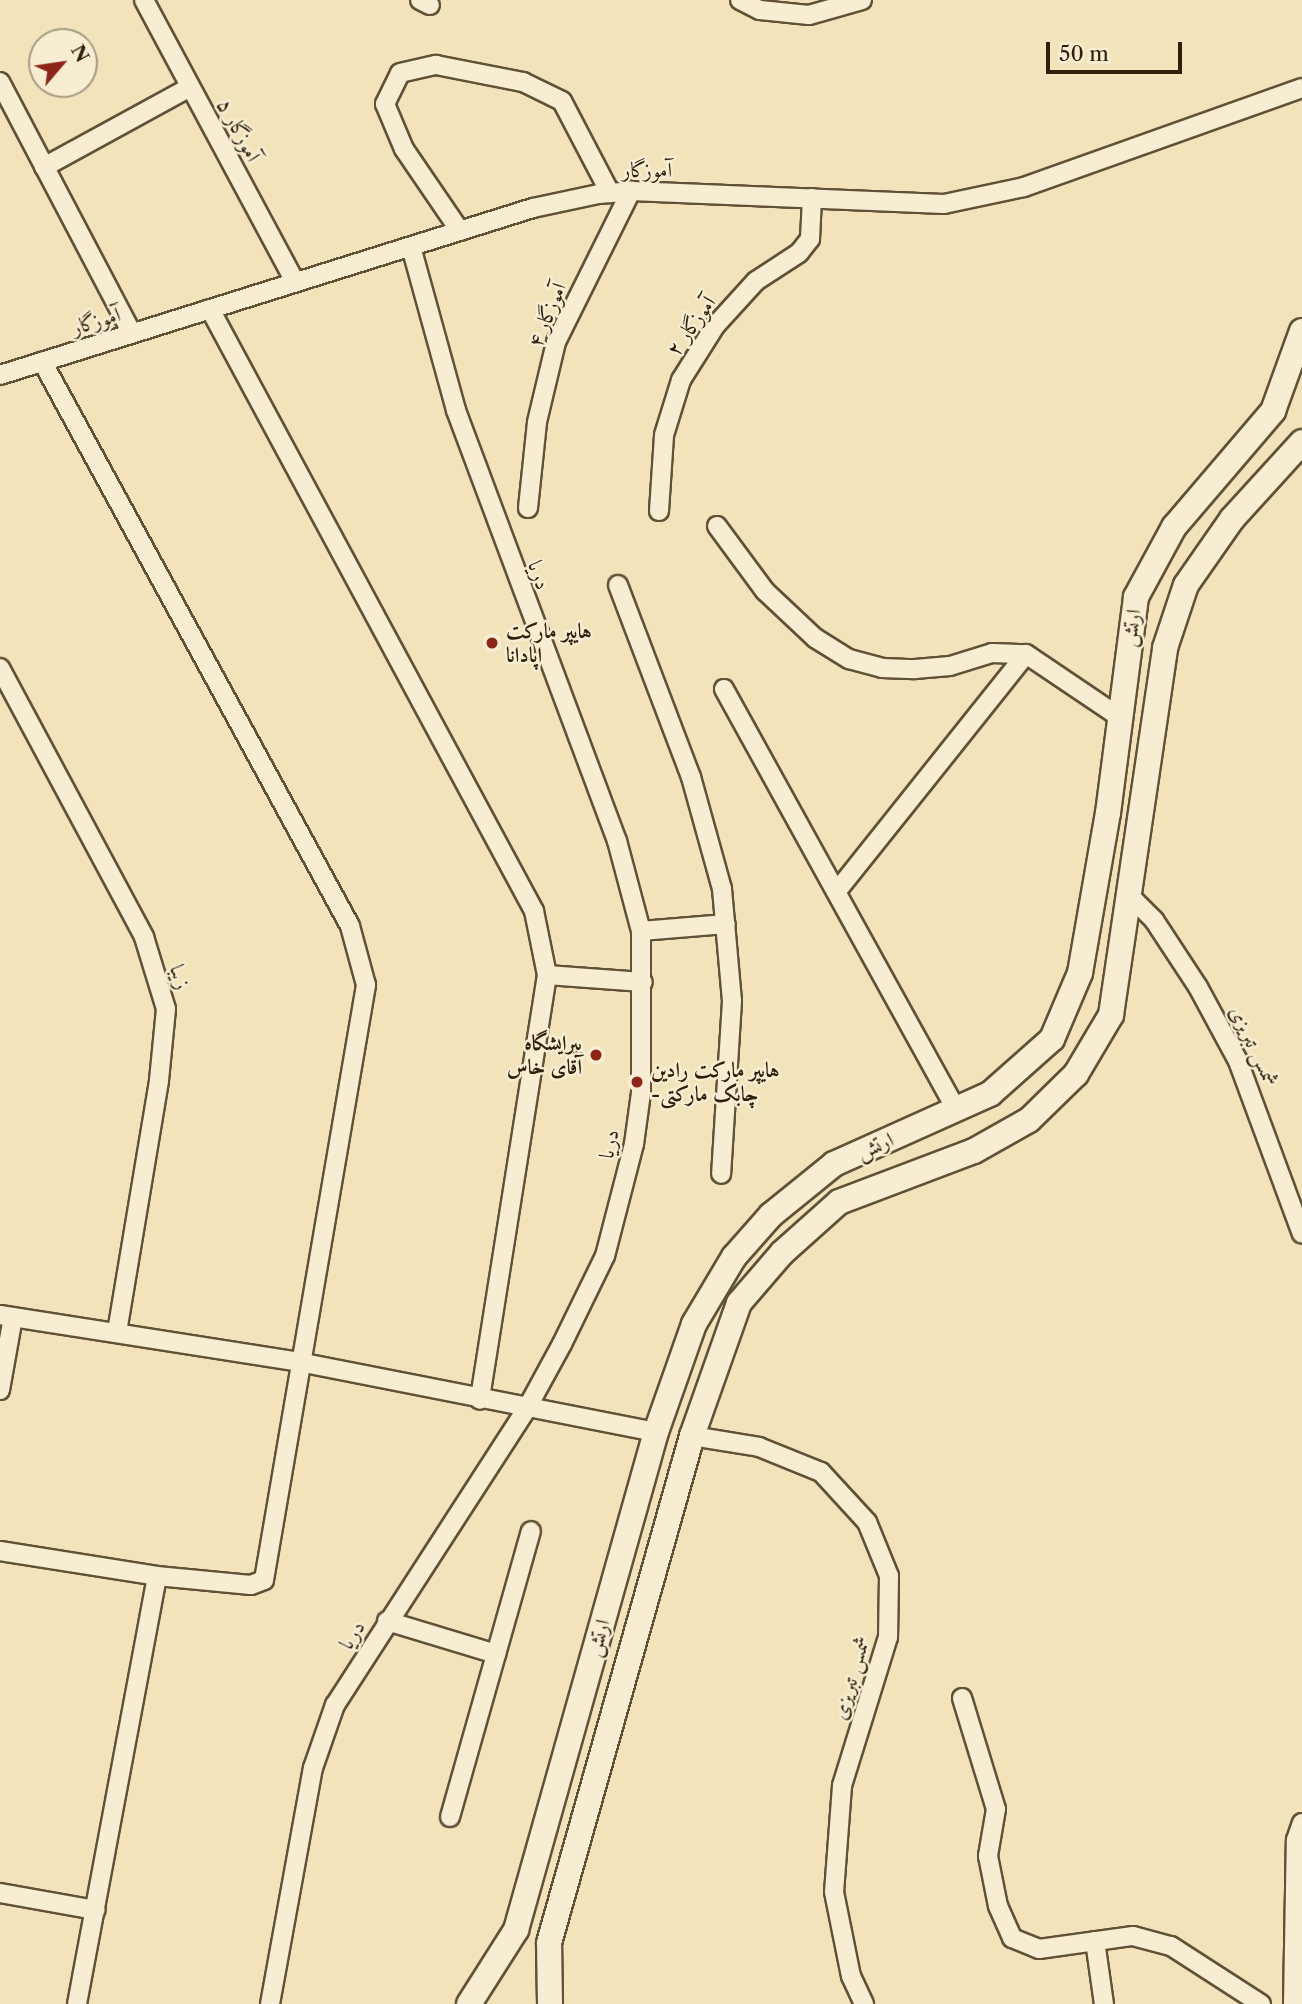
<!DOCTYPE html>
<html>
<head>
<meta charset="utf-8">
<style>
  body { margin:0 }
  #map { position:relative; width:1302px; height:2004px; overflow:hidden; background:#f2e3bb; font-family:"Libre Caslon Text",Amiri,serif }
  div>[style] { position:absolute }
  .roads { filter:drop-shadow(2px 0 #605137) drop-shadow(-2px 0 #605137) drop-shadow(0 2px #605137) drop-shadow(0 -2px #605137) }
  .minor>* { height:18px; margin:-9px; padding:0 9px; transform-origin:9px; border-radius:9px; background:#f7edd3 }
  .secondary>* { height:24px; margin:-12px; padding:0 12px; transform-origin:12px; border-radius:12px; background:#f7edd3 }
  .dots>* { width:19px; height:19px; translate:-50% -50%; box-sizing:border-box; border:4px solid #f7edd3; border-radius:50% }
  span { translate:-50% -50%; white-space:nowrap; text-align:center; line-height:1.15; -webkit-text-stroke:5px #f7edd3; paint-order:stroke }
  .street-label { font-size:21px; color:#30200b }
  .poi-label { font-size:21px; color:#30200b; font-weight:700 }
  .left { translate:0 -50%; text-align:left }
  .right { translate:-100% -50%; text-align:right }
  .north { position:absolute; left:28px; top:28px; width:70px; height:70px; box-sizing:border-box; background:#f7edd3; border:2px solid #a79b83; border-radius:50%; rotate:61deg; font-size:19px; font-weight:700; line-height:28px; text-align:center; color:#30200b }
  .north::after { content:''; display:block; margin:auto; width:24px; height:32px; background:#8f2418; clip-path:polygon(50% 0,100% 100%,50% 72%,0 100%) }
  .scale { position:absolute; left:1046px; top:42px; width:136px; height:32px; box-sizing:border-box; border:4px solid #30200b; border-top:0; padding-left:9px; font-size:21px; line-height:24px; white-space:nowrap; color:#30200b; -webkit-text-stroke:5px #f7edd3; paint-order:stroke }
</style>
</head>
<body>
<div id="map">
  <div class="roads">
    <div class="minor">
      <div style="left:144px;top:0;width:320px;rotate:61.8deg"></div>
      <div style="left:420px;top:0;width:11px;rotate:27deg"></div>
      <div style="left:740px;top:0;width:22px;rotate:27deg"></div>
      <div style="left:760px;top:10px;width:49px;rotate:5.8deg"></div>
      <div style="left:809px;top:15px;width:55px;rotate:-15.8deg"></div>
      <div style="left:0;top:82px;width:284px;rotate:62.3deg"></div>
      <div style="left:44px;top:167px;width:166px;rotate:-28.7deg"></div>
      <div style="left:460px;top:231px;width:99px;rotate:-124.3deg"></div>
      <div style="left:404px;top:149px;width:49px;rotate:-112.9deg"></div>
      <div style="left:385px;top:104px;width:34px;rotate:-64deg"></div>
      <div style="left:400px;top:73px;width:37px;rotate:-13deg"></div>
      <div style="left:436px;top:65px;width:89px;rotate:11.1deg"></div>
      <div style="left:523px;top:82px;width:43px;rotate:26deg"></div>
      <div style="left:562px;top:101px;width:104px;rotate:62.4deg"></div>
      <div style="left:210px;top:309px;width:684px;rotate:61.71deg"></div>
      <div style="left:534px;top:911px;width:65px;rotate:78.5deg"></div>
      <div style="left:547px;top:975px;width:430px;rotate:99deg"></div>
      <div style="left:0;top:375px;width:559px;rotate:-17.4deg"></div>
      <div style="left:533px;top:208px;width:67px;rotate:-12deg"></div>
      <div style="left:599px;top:194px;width:32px;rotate:-5deg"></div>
      <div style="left:631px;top:191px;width:313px;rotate:2.4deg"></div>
      <div style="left:944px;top:204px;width:82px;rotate:-12deg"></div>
      <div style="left:1024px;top:187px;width:295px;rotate:-19.6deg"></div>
      <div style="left:528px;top:508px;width:86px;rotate:-84deg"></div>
      <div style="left:537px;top:422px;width:82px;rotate:-76.6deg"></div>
      <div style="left:556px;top:342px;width:169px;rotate:-63.6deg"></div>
      <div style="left:659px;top:511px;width:76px;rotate:-86.2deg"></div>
      <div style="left:664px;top:435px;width:58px;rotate:-72.8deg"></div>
      <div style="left:681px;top:380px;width:64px;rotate:-57.8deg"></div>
      <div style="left:715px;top:326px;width:61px;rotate:-47.7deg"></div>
      <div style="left:756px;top:281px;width:51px;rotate:-33.1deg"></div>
      <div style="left:799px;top:253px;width:18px;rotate:-52deg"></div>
      <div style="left:810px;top:239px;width:41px;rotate:-87.2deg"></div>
      <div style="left:717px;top:526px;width:81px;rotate:53.6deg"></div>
      <div style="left:765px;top:591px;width:69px;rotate:43.2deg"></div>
      <div style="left:815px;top:638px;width:40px;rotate:32deg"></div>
      <div style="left:849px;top:659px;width:34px;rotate:15deg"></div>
      <div style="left:882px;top:668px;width:33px;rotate:2deg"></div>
      <div style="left:915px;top:669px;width:35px;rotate:-5deg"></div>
      <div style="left:950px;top:666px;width:44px;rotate:-17.2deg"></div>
      <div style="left:992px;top:653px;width:34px;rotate:2deg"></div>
      <div style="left:1026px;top:654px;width:111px;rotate:34deg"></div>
      <div style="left:618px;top:585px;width:205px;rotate:69.2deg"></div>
      <div style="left:691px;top:777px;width:116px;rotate:74.5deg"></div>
      <div style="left:722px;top:889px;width:112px;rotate:84.9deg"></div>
      <div style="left:732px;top:1001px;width:173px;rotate:93.6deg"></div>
      <div style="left:0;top:668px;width:305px;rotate:61.8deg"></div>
      <div style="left:144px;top:937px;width:75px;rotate:73deg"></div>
      <div style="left:166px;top:1009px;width:72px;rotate:95.6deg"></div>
      <div style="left:159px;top:1081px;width:254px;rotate:99.5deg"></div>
      <div style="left:724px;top:689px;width:480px;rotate:61.1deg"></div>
      <div style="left:837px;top:891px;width:303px;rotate:-51.4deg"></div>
      <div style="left:1131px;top:897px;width:33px;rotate:45deg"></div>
      <div style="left:1154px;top:920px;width:80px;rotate:56.7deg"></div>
      <div style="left:1198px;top:987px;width:84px;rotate:61.6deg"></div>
      <div style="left:1238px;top:1061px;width:184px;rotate:69.7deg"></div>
      <div style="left:641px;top:931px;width:85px;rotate:-4.7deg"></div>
      <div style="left:547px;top:975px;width:96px;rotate:4.2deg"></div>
      <div style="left:0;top:1315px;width:303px;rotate:8.9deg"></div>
      <div style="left:299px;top:1362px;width:364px;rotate:11.1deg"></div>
      <div style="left:0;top:1390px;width:74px;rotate:-79.9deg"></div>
      <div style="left:692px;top:1436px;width:68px;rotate:9.3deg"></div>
      <div style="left:759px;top:1447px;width:67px;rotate:22deg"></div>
      <div style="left:821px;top:1472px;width:68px;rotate:47.4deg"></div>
      <div style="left:867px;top:1522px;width:58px;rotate:67.8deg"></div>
      <div style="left:889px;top:1576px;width:61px;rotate:90.9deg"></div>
      <div style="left:888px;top:1637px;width:156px;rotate:107.2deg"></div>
      <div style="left:842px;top:1786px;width:106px;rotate:94.3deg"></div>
      <div style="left:834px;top:1892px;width:86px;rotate:78.6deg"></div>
      <div style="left:851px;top:1976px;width:31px;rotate:65deg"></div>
      <div style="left:0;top:1551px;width:159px;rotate:9deg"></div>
      <div style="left:157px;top:1576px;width:94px;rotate:5.5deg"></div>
      <div style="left:251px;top:1585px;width:14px;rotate:-21deg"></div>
      <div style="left:264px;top:1580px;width:604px;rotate:-80.27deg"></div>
      <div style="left:366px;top:985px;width:61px;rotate:-105.2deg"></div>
      <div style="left:350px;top:926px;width:643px;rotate:-118.6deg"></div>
      <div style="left:387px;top:1621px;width:114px;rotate:16.8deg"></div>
      <div style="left:962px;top:1698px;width:116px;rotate:73deg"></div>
      <div style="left:996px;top:1809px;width:48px;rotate:99.7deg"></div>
      <div style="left:988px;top:1856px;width:51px;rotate:78.7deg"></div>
      <div style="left:998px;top:1906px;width:35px;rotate:66deg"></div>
      <div style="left:1012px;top:1938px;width:29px;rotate:22deg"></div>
      <div style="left:1039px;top:1949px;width:95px;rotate:-7.9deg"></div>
      <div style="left:1133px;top:1936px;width:39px;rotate:15deg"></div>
      <div style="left:1171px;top:1946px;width:107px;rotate:32.8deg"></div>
      <div style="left:450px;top:1817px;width:297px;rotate:-74.2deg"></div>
      <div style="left:0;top:1893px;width:97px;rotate:10.1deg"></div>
      <div style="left:1095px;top:1941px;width:64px;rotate:81.9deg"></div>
      <div style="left:77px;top:2004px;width:435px;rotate:-79.4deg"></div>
      <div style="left:270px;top:2004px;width:240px;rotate:-79.7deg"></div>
      <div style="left:313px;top:1768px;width:67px;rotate:-70.8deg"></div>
      <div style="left:335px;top:1705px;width:351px;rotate:-57.1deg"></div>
      <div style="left:526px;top:1410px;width:75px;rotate:-61.4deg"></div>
      <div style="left:562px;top:1344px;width:98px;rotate:-64deg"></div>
      <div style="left:605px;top:1256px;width:116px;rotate:-75.5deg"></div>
      <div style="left:634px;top:1144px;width:51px;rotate:-82.2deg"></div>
      <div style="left:641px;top:1093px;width:162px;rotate:-90deg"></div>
      <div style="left:641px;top:931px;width:93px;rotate:-104.9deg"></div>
      <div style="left:617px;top:841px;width:460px;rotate:-110.5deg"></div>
      <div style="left:456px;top:410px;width:169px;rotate:-105.4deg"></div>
      <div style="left:1293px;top:2004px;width:164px;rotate:-89deg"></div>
      <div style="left:1296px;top:1840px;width:18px;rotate:-71deg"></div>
    </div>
    <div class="secondary">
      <div style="left:469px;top:2004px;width:88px;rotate:-57.6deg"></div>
      <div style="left:516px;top:1930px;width:517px;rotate:-74.3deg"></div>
      <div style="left:656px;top:1432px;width:114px;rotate:-70.6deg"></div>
      <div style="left:694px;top:1324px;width:78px;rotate:-59.2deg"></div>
      <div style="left:734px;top:1257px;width:56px;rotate:-48.6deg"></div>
      <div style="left:771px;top:1215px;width:81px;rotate:-39deg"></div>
      <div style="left:834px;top:1164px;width:171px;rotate:-24.2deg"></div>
      <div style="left:990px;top:1094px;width:83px;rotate:-41.6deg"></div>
      <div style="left:1052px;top:1039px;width:72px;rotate:-67deg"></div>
      <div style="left:1080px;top:973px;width:162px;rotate:-80.1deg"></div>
      <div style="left:1108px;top:813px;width:218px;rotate:-82.6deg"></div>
      <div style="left:1136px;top:597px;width:80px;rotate:-61.5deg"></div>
      <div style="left:1174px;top:527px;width:153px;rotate:-49.5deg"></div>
      <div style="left:1273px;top:411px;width:85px;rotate:-70.1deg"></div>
      <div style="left:550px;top:2004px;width:61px;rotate:-90.9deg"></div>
      <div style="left:549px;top:1943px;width:527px;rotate:-74.25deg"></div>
      <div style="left:692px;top:1436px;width:141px;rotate:-70.5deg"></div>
      <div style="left:739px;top:1303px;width:66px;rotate:-49.3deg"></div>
      <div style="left:782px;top:1253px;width:76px;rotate:-41.8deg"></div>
      <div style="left:839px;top:1202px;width:144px;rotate:-20.7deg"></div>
      <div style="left:974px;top:1151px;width:63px;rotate:-29.4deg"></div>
      <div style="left:1029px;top:1120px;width:66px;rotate:-44.4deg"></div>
      <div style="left:1076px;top:1074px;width:69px;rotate:-59.3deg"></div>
      <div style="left:1111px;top:1015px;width:371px;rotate:-81.6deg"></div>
      <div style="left:1165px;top:648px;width:66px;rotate:-71.6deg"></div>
      <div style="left:1186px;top:585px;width:80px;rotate:-55.1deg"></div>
      <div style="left:1232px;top:519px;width:104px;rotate:-47.7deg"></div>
    </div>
  </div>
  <div class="dots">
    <div style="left:492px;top:643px;background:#8f2418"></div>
    <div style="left:596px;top:1055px;background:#8f2418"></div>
    <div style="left:637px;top:1082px;background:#8f2418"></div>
  </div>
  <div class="street-label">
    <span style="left:239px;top:130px;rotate:62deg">آموزگار ۵</span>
    <span style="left:647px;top:170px">آموزگار</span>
    <span style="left:547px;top:315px;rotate:-67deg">آموزگار ۴</span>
    <span style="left:96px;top:321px;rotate:-17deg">آموزگار</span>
    <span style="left:691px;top:326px;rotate:-54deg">آموزگار ۲</span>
    <span style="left:539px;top:575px;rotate:70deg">دریا</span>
    <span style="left:1131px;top:628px;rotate:-81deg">ارتش</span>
    <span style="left:180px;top:977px;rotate:72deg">زیبا</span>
    <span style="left:1254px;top:1046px;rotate:64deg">شمس تبریزی</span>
    <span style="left:609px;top:1144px;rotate:-78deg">دریا</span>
    <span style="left:875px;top:1146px;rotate:-24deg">ارتش</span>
    <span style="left:352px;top:1635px;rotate:-58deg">دریا</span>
    <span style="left:598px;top:1638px;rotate:-74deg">ارتش</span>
    <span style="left:851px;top:1678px;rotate:-74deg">شمس تبریزی</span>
  </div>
  <div class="poi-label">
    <span class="left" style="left:506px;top:643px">هایپر مارکت<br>اپادانا</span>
    <span class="right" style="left:582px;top:1055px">پیرایشگاه<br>آقای خاس</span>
    <span class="left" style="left:651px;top:1082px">هایپر مارکت رادین<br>-چابک مارکتی</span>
  </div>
  <div class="north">N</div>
  <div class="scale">50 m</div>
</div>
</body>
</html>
